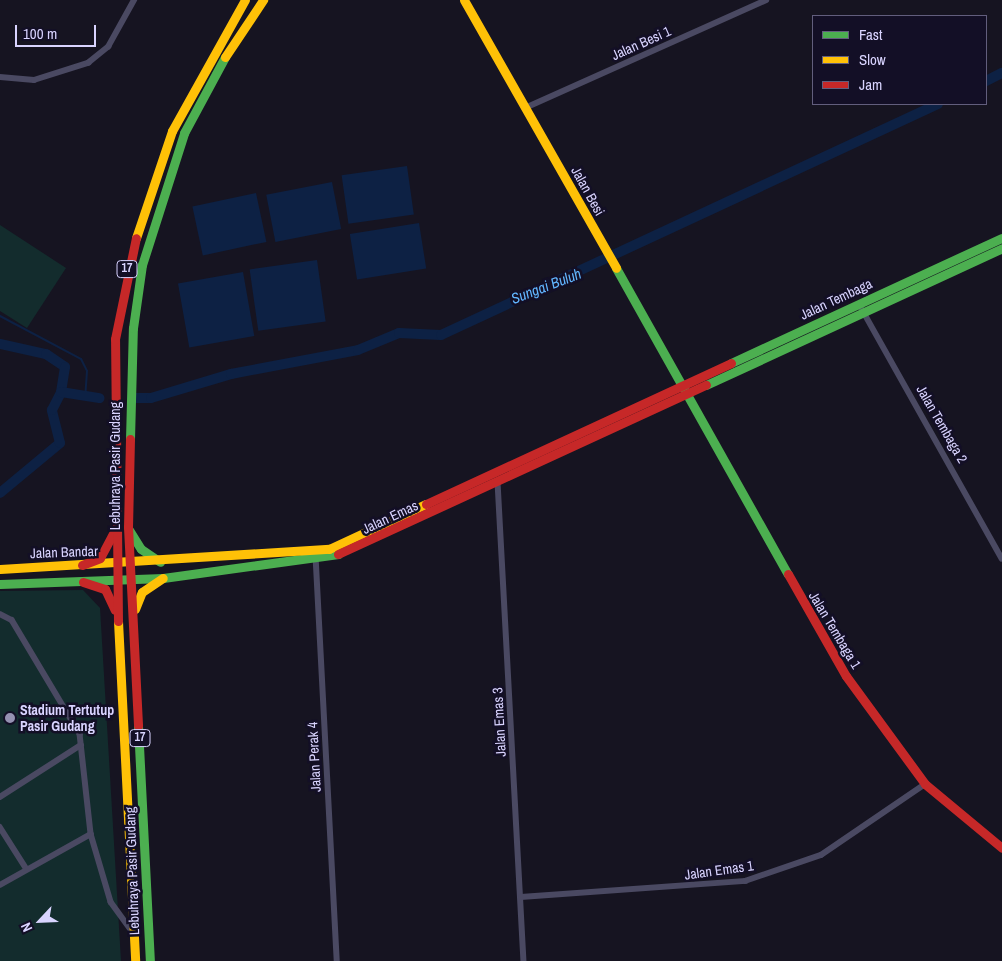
<!DOCTYPE html>
<html>
<head>
<meta charset="utf-8">
<style>
  body { margin:0 }
  #map { position:relative; width:1002px; height:961px; overflow:hidden; background:#161421; font-family:"Archivo Narrow",sans-serif }
  div>[style] { position:absolute }
  .green>* { inset:0; background:#132c2d }
  .water>* { inset:0; background:#0d2144; transform-origin:0 0 }
  .stream>* { height:2px; margin:-1px; padding:0 1px; transform-origin:1px; border-radius:1px; background:#0d2144 }
  .river>* { height:10px; margin:-5px; padding:0 5px; transform-origin:5px; border-radius:5px; background:#0d2144 }
  .street>* { height:5.5px; margin:-2.75px; padding:0 2.75px; transform-origin:2.75px; border-radius:2.75px; background:#4a4962 }
  .fast>* { height:9px; margin:-4.5px; padding:0 4.5px; transform-origin:4.5px; border-radius:4.5px; background:#4caf50 }
  .slow>* { height:9px; margin:-4.5px; padding:0 4.5px; transform-origin:4.5px; border-radius:4.5px; background:#ffc107 }
  .jam>* { height:9px; margin:-4.5px; padding:0 4.5px; transform-origin:4.5px; border-radius:4.5px; background:#c62828 }
  .dots>* { width:14px; height:14px; translate:-50% -50%; box-sizing:border-box; border:2px solid #130f26; border-radius:50% }
  span { translate:-50% -50%; white-space:nowrap; text-align:center; line-height:1.15; -webkit-text-stroke:5px #130f26; paint-order:stroke }
  .shield-label span { padding:1px 4px; background:#130f26; border:1px solid; border-radius:4px; -webkit-text-stroke-width:0 }
  .shield-label { font-size:12px; color:#d9d4ff; font-weight:700 }
  .street-label { font-size:14px; color:#d9d4ff }
  .poi-label { font-size:14px; color:#d9d4ff; font-weight:700 }
  .left { translate:0 -50%; text-align:left }
  .water-label { font-size:15px; color:#62b6ff; font-style:italic }
  .legend { position:absolute; left:812px; top:15px; width:175px; height:90px; box-sizing:border-box; background:#130f26; border:1px solid #625e7d; margin:0; padding:6px 9px; list-style:none; font-size:15px; color:#d9d4ff }
  .legend li { display:flex; align-items:center; gap:10px; height:25px }
  .legend b { width:25px; border:1px solid #625e7d }
  .north { position:absolute; left:15px; top:896px; width:50px; height:50px; -webkit-text-stroke:4px #130f26; paint-order:stroke; rotate:245deg; font-size:14px; font-weight:700; line-height:20px; text-align:center; color:#d9d4ff }
  .north::after { content:''; display:block; margin:auto; width:18px; height:22px; background:#d9d4ff; clip-path:polygon(50% 0,100% 100%,50% 72%,0 100%) }
  .scale { position:absolute; left:15px; top:25px; width:81px; height:22px; box-sizing:border-box; border:2px solid #d9d4ff; border-top:0; padding-left:6px; font-size:15px; line-height:18px; white-space:nowrap; color:#d9d4ff; -webkit-text-stroke:4px #130f26; paint-order:stroke }
</style>
</head>
<body>
<div id="map">
  <div class="green">
    <div style="clip-path:polygon(0 225px,66px 268px,27px 328px,0 311px)"></div>
    <div style="clip-path:polygon(83px 590px,100px 608px,121px 961px,0 961px,0 591px)"></div>
  </div>
  <div class="water">
    <div style="left:407px;top:166px;width:49px;height:66px;rotate:82deg"></div>
    <div style="left:332px;top:182px;width:48px;height:67px;rotate:79deg"></div>
    <div style="left:256px;top:193px;width:50px;height:65px;rotate:78deg"></div>
    <div style="left:419px;top:223px;width:46px;height:70px;rotate:81deg"></div>
    <div style="left:317px;top:260px;width:62px;height:68px;rotate:82deg"></div>
    <div style="left:243px;top:272px;width:65px;height:66px;rotate:80deg"></div>
  </div>
  <div class="stream">
    <div style="left:0;top:316px;width:92px;rotate:28deg"></div>
    <div style="left:81px;top:359px;width:13px;rotate:63deg"></div>
    <div style="left:87px;top:371px;width:27px;rotate:94deg"></div>
  </div>
  <div class="river">
    <div style="left:986px;top:81px;width:18px;rotate:-27deg"></div>
    <div style="left:0;top:344px;width:47px;rotate:12.3deg"></div>
    <div style="left:46px;top:354px;width:23px;rotate:34deg"></div>
    <div style="left:65px;top:367px;width:25px;rotate:99deg"></div>
    <div style="left:134px;top:398px;width:17px"></div>
    <div style="left:151px;top:398px;width:84px;rotate:-16.7deg"></div>
    <div style="left:231px;top:374px;width:129px;rotate:-10.7deg"></div>
    <div style="left:358px;top:350px;width:44px;rotate:-22.5deg"></div>
    <div style="left:399px;top:333px;width:42px;rotate:2.7deg"></div>
    <div style="left:441px;top:335px;width:548px;rotate:-24.93deg"></div>
    <div style="left:0;top:493px;width:78px;rotate:-39.8deg"></div>
    <div style="left:60px;top:443px;width:34px;rotate:-104deg"></div>
    <div style="left:52px;top:410px;width:20px;rotate:-63deg"></div>
    <div style="left:61px;top:392px;width:39px;rotate:9deg"></div>
  </div>
  <div class="street">
    <div style="left:0;top:77px;width:34px;rotate:5deg"></div>
    <div style="left:34px;top:80px;width:57px;rotate:-17.5deg"></div>
    <div style="left:88px;top:63px;width:26px;rotate:-39deg"></div>
    <div style="left:108px;top:47px;width:54px;rotate:-61deg"></div>
    <div style="left:525px;top:108px;width:264px;rotate:-24.1deg"></div>
    <div style="left:862px;top:309px;width:286px;rotate:60.7deg"></div>
    <div style="left:498px;top:482px;width:480px;rotate:86.9deg"></div>
    <div style="left:316px;top:556px;width:406px;rotate:87deg"></div>
    <div style="left:0;top:614px;width:13px;rotate:27deg"></div>
    <div style="left:12px;top:620px;width:133px;rotate:59.2deg"></div>
    <div style="left:80px;top:734px;width:101px;rotate:83.7deg"></div>
    <div style="left:91px;top:834px;width:71px;rotate:73.6deg"></div>
    <div style="left:111px;top:902px;width:36px;rotate:54deg"></div>
    <div style="left:0;top:797px;width:96px;rotate:-32.7deg"></div>
    <div style="left:0;top:827px;width:49px;rotate:57.6deg"></div>
    <div style="left:0;top:885px;width:104px;rotate:-29.3deg"></div>
    <div style="left:521px;top:897px;width:225px;rotate:-4.1deg"></div>
    <div style="left:745px;top:881px;width:80px;rotate:-18.9deg"></div>
    <div style="left:821px;top:855px;width:126px;rotate:-34.3deg"></div>
  </div>
  <div class="fast">
    <div style="left:616px;top:268px;width:351px;rotate:60.7deg"></div>
    <div style="left:731px;top:363px;width:298px;rotate:-24.8deg"></div>
    <div style="left:706px;top:385px;width:326px;rotate:-24.8deg"></div>
    <div style="left:130px;top:439px;width:111px;rotate:-88.5deg"></div>
    <div style="left:133px;top:328px;width:64px;rotate:-81.9deg"></div>
    <div style="left:142px;top:265px;width:139px;rotate:-72.3deg"></div>
    <div style="left:184px;top:133px;width:86px;rotate:-61.7deg"></div>
    <div style="left:129px;top:530px;width:22px;rotate:58deg"></div>
    <div style="left:141px;top:549px;width:23px;rotate:34deg"></div>
    <div style="left:0;top:584px;width:163px;rotate:-2.1deg"></div>
    <div style="left:163px;top:578px;width:177px;rotate:-7.8deg"></div>
    <div style="left:138px;top:726px;width:235px;rotate:87.1deg"></div>
  </div>
  <div class="slow">
    <div style="left:464px;top:0;width:308px;rotate:60.4deg"></div>
    <div style="left:225px;top:57px;width:69px;rotate:-56.3deg"></div>
    <div style="left:136px;top:238px;width:113px;rotate:-71.4deg"></div>
    <div style="left:172px;top:131px;width:150px;rotate:-60.9deg"></div>
    <div style="left:0;top:569px;width:330px;rotate:-3.5deg"></div>
    <div style="left:329px;top:549px;width:107px;rotate:-24.9deg"></div>
    <div style="left:135px;top:609px;width:18px;rotate:-68deg"></div>
    <div style="left:142px;top:592px;width:25px;rotate:-34deg"></div>
    <div style="left:118px;top:621px;width:340px;rotate:87.1deg"></div>
  </div>
  <div class="jam">
    <div style="left:130px;top:439px;width:88px;rotate:91.3deg"></div>
    <div style="left:128px;top:527px;width:199px;rotate:87.1deg"></div>
    <div style="left:426px;top:504px;width:336px;rotate:-24.8deg"></div>
    <div style="left:338px;top:554px;width:405px;rotate:-24.7deg"></div>
    <div style="left:82px;top:565px;width:19px;rotate:-21deg"></div>
    <div style="left:100px;top:558px;width:27px;rotate:-62deg"></div>
    <div style="left:788px;top:574px;width:117px;rotate:60.4deg"></div>
    <div style="left:846px;top:676px;width:134px;rotate:53.8deg"></div>
    <div style="left:925px;top:784px;width:100px;rotate:39.7deg"></div>
    <div style="left:83px;top:582px;width:23px;rotate:18deg"></div>
    <div style="left:105px;top:589px;width:23px;rotate:65deg"></div>
    <div style="left:118px;top:621px;width:282px;rotate:-90.6deg"></div>
    <div style="left:115px;top:339px;width:103px;rotate:-78.3deg"></div>
  </div>
  <div class="dots">
    <div style="left:10px;top:718px;background:#9591b1"></div>
  </div>
  <div class="shield-label">
    <span style="left:127px;top:269px">17</span>
    <span style="left:140px;top:738px">17</span>
  </div>
  <div class="street-label">
    <span style="left:641px;top:43px;rotate:-24deg">Jalan Besi 1</span>
    <span style="left:588px;top:191px;rotate:61deg">Jalan Besi</span>
    <span style="left:836px;top:299px;rotate:-25deg">Jalan Tembaga</span>
    <span style="left:942px;top:424px;rotate:60deg">Jalan Tembaga 2</span>
    <span style="left:115px;top:466px;rotate:-90deg">Lebuhraya Pasir Gudang</span>
    <span style="left:390px;top:517px;rotate:-25deg">Jalan Emas</span>
    <span style="left:64px;top:552px;rotate:-2deg">Jalan Bandar</span>
    <span style="left:835px;top:630px;rotate:59deg">Jalan Tembaga 1</span>
    <span style="left:499px;top:722px;rotate:-93deg">Jalan Emas 3</span>
    <span style="left:314px;top:757px;rotate:-93deg">Jalan Perak 4</span>
    <span style="left:719px;top:870px;rotate:-8deg">Jalan Emas 1</span>
    <span style="left:132px;top:871px;rotate:-92deg">Lebuhraya Pasir Gudang</span>
  </div>
  <div class="poi-label">
    <span class="left" style="left:20px;top:718px">Stadium Tertutup<br>Pasir Gudang</span>
  </div>
  <div class="water-label">
    <span style="left:546px;top:286px;rotate:-21deg">Sungai Buluh</span>
  </div>
  <ul class="legend">
  <li><b style="height:6px;background:#4caf50"></b>Fast</li>
  <li><b style="height:6px;background:#ffc107"></b>Slow</li>
  <li><b style="height:6px;background:#c62828"></b>Jam</li>
  </ul>
  <div class="north">N</div>
  <div class="scale">100 m</div>
</div>
</body>
</html>
